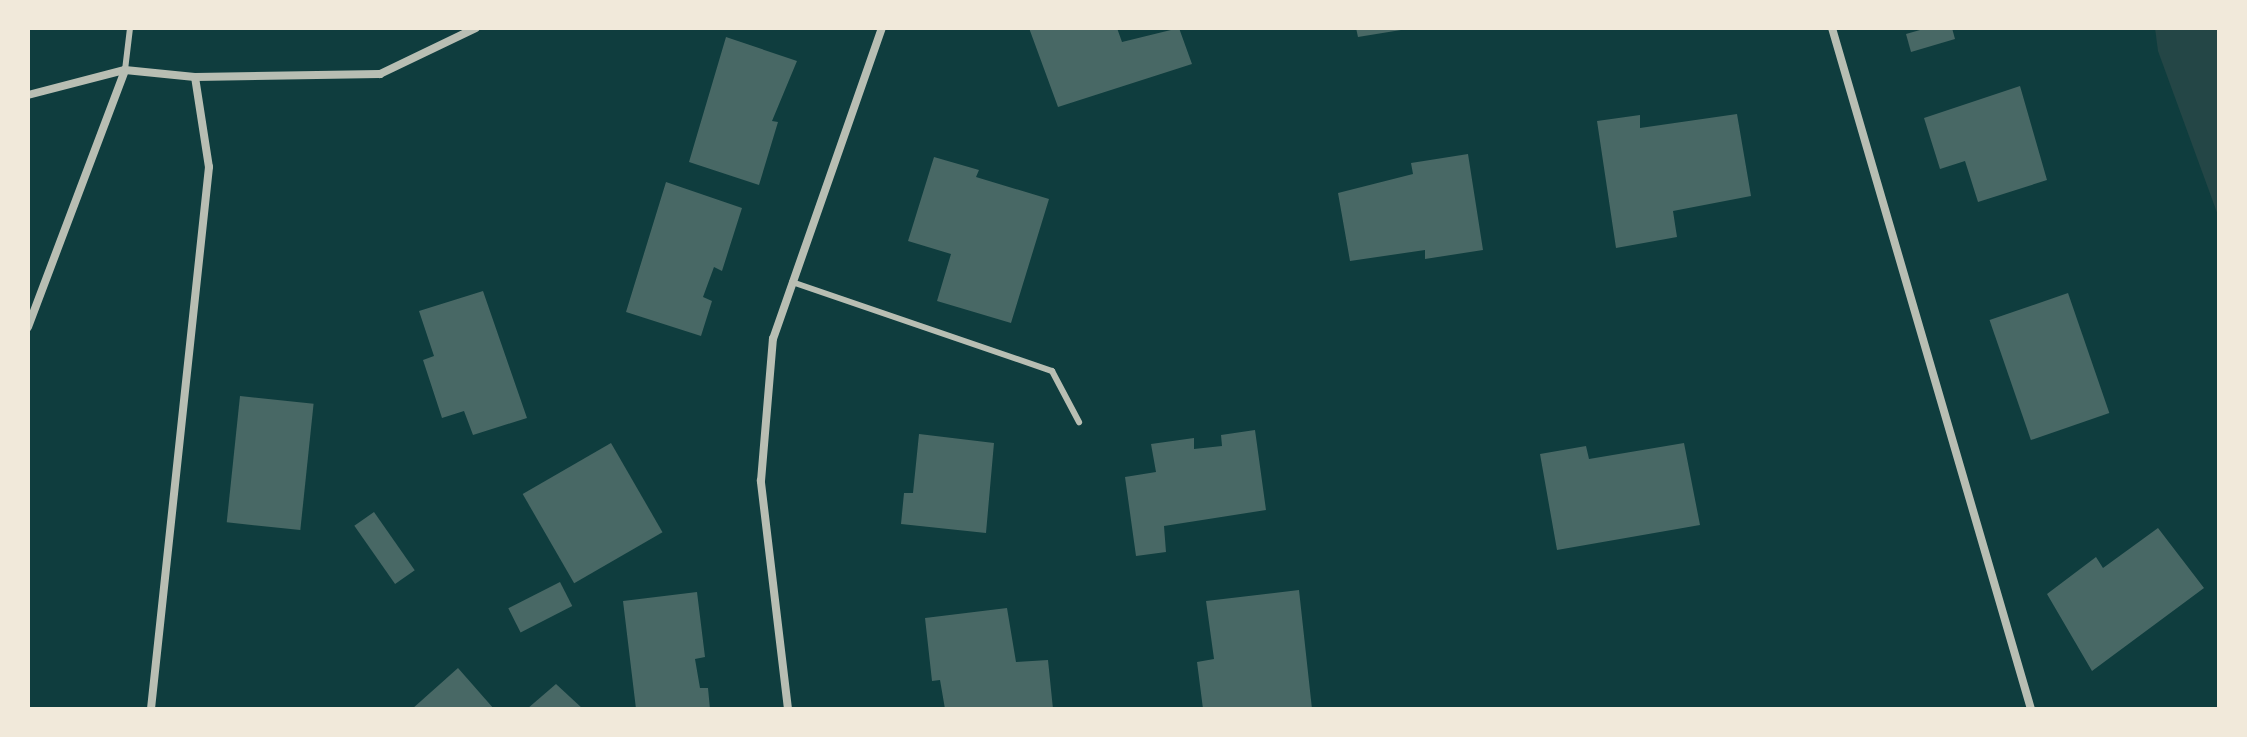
<!DOCTYPE html>
<html>
<head>
<meta charset="utf-8">
<style>
  body { margin:0 }
  #map { position:relative; width:2247px; height:737px; overflow:hidden; background:#0f3d3e; font-family:Overpass,sans-serif }
  div>[style] { position:absolute }
  .green>* { inset:0; background:#244646 }
  .building>* { inset:0; background:#486865; transform-origin:0 0 }
  .service>* { height:6px; margin:-3px; padding:0 3px; transform-origin:3px; border-radius:3px; background:#b8beb3 }
  .minor>* { height:8px; margin:-4px; padding:0 4px; transform-origin:4px; border-radius:4px; background:#b8beb3 }
  span { translate:-50% -50%; white-space:nowrap; text-align:center; line-height:1.15; -webkit-text-stroke:6px #f1e9da; paint-order:stroke }
  .frame { position:absolute; inset:0; border:30px solid #f1e9da; pointer-events:none }
</style>
</head>
<body>
<div id="map">
  <div class="green">
    <div style="clip-path:polygon(2155px 28px,2219px 28px,2219px 218px,2158px 51px)"></div>
  </div>
  <div class="building">
    <div style="clip-path:polygon(1029px 28px,1117px 28px,1122px 42px,1179px 28px,1192px 64px,1058px 107px)"></div>
    <div style="clip-path:polygon(1356px 28px,1401px 28px,1401px 30px,1358px 37px)"></div>
    <div style="clip-path:polygon(1927px 28px,1952px 28px,1955px 39px,1911px 52px,1906px 34px)"></div>
    <div style="clip-path:polygon(726px 37px,797px 61px,772px 121px,778px 122px,759px 185px,689px 162px)"></div>
    <div style="clip-path:polygon(2020px 86px,2047px 180px,1978px 202px,1965px 161px,1940px 169px,1924px 118px)"></div>
    <div style="clip-path:polygon(1737px 114px,1751px 196px,1673px 211px,1677px 237px,1616px 248px,1597px 121px,1640px 115px,1640px 128px)"></div>
    <div style="clip-path:polygon(1468px 154px,1483px 250px,1425px 259px,1425px 250px,1350px 261px,1338px 193px,1413px 174px,1411px 163px)"></div>
    <div style="clip-path:polygon(934px 157px,979px 170px,976px 177px,1049px 199px,1011px 323px,937px 301px,951px 254px,908px 241px)"></div>
    <div style="clip-path:polygon(666px 182px,742px 208px,722px 271px,714px 267px,703px 297px,712px 301px,701px 336px,626px 312px)"></div>
    <div style="clip-path:polygon(483px 291px,527px 418px,473px 435px,464px 411px,442px 418px,423px 360px,434px 356px,419px 311px)"></div>
    <div style="left:2068px;top:293px;width:127px;height:83px;rotate:71deg"></div>
    <div style="left:240px;top:396px;width:74px;height:127px;rotate:6deg"></div>
    <div style="clip-path:polygon(1255px 430px,1266px 510px,1164px 526px,1166px 552px,1136px 556px,1125px 477px,1156px 472px,1151px 444px,1194px 438px,1194px 449px,1222px 446px,1221px 435px)"></div>
    <div style="clip-path:polygon(919px 434px,994px 443px,986px 533px,901px 524px,904px 493px,913px 493px)"></div>
    <div style="left:611px;top:443px;width:103px;height:102px;rotate:60deg"></div>
    <div style="clip-path:polygon(1684px 443px,1700px 525px,1557px 550px,1540px 454px,1586px 446px,1589px 459px)"></div>
    <div style="left:374px;top:512px;width:71px;height:24px;rotate:55deg"></div>
    <div style="clip-path:polygon(2158px 528px,2204px 588px,2092px 671px,2047px 594px,2096px 557px,2103px 568px)"></div>
    <div style="left:560px;top:582px;width:27px;height:58px;rotate:63deg"></div>
    <div style="clip-path:polygon(1299px 590px,1312px 709px,1203px 709px,1197px 662px,1214px 659px,1206px 601px)"></div>
    <div style="clip-path:polygon(697px 592px,705px 657px,695px 659px,700px 688px,708px 688px,710px 709px,636px 709px,623px 601px)"></div>
    <div style="clip-path:polygon(1007px 608px,1016px 662px,1048px 660px,1053px 709px,945px 709px,940px 680px,932px 681px,925px 618px)"></div>
    <div style="clip-path:polygon(458px 668px,494px 709px,412px 709px)"></div>
    <div style="clip-path:polygon(556px 684px,583px 709px,527px 709px)"></div>
  </div>
  <div class="service">
    <div style="left:125px;top:70px;width:42px;rotate:-83.2deg"></div>
    <div style="left:792px;top:282px;width:275px;rotate:18.9deg"></div>
    <div style="left:1052px;top:371px;width:58px;rotate:62.1deg"></div>
  </div>
  <div class="minor">
    <div style="left:1832px;top:28px;width:709px;rotate:73.71deg"></div>
    <div style="left:195px;top:77px;width:185px;rotate:-0.9deg"></div>
    <div style="left:380px;top:74px;width:106px;rotate:-25.6deg"></div>
    <div style="left:28px;top:95px;width:100px;rotate:-14.5deg"></div>
    <div style="left:125px;top:70px;width:70px;rotate:5.7deg"></div>
    <div style="left:195px;top:77px;width:91px;rotate:81.2deg"></div>
    <div style="left:209px;top:167px;width:545px;rotate:96.11deg"></div>
    <div style="left:28px;top:327px;width:275px;rotate:-69.3deg"></div>
    <div style="left:788px;top:709px;width:230px;rotate:-96.8deg"></div>
    <div style="left:761px;top:481px;width:143px;rotate:-85.2deg"></div>
    <div style="left:773px;top:339px;width:330px;rotate:-70.7deg"></div>
  </div>
  <div class="frame"></div>
</div>
</body>
</html>
